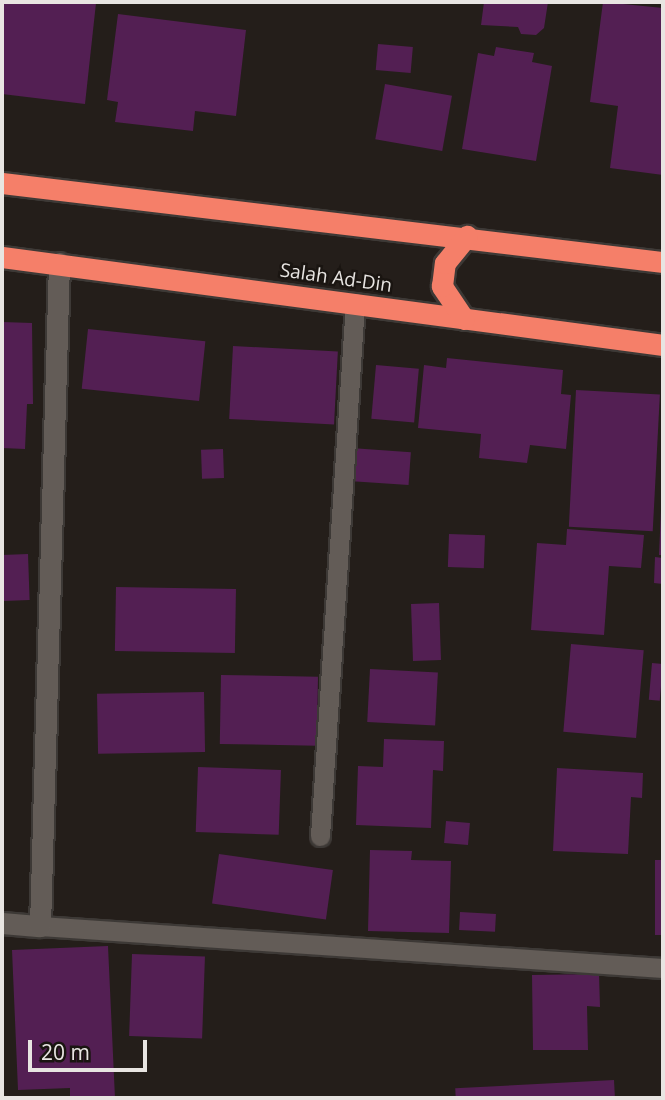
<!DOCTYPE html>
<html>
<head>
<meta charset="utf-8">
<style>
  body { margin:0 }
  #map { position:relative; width:665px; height:1100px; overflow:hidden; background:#241e1a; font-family:"Open Sans",sans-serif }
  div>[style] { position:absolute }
  .building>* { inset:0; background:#531f53; transform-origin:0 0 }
  .roads { filter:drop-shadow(2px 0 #3d3936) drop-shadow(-2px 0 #3d3936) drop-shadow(0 2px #3d3936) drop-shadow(0 -2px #3d3936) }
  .lane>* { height:19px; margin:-9.5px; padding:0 9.5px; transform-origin:9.5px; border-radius:9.5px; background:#635c57 }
  .street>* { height:21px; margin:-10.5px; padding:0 10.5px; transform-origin:10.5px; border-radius:10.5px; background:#635c57 }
  .highway>* { height:21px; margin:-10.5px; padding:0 10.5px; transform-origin:10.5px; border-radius:10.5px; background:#f57f69 }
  span { translate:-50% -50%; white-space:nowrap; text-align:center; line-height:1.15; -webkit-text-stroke:5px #1a1511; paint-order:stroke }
  .street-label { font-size:19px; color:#e8e5e2 }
  .frame { position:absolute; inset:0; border:4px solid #e8e5e2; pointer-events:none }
  .scale { position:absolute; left:28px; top:1040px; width:119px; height:32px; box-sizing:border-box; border:4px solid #e8e5e2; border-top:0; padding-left:9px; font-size:21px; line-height:24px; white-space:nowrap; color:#e8e5e2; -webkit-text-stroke:5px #1a1511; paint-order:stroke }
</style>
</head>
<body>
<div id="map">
  <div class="building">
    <div style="clip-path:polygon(2px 2px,96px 3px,85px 104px,2px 94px)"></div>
    <div style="clip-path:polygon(484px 2px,548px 2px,544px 28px,536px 35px,521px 34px,518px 27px,481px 25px)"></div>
    <div style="clip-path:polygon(603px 2px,663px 8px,663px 175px,610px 168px,618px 106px,590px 102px)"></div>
    <div style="clip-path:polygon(118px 14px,246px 30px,236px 116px,195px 111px,193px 131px,115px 122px,118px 102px,107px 100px)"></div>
    <div style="left:378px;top:44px;width:35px;height:26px;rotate:5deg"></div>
    <div style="clip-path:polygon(496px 47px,534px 53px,532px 62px,552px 66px,536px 161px,462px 149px,478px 53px,494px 56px)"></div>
    <div style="left:385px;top:84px;width:68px;height:56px;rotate:10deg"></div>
    <div style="clip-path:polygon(2px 322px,32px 323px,33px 404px,27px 404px,25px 449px,2px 448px)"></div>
    <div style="left:88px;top:329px;width:118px;height:60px;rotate:6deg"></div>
    <div style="left:233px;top:346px;width:105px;height:73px;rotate:3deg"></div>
    <div style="clip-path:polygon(447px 358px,563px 370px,561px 394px,571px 395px,566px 449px,530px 445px,527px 463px,479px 458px,481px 434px,418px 428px,424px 365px,446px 368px)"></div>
    <div style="left:376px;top:365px;width:43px;height:54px;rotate:5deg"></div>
    <div style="left:576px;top:390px;width:84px;height:137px;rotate:3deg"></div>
    <div style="left:351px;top:448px;width:60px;height:33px;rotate:4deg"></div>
    <div style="left:223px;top:449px;width:29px;height:22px;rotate:88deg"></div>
    <div style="clip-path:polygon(661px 510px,663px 510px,663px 555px,659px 555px)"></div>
    <div style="clip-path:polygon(567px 529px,644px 535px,641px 568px,609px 566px,604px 635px,531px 630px,537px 543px,566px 545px)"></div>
    <div style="left:449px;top:534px;width:36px;height:33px;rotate:2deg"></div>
    <div style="left:28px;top:554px;width:46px;height:26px;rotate:88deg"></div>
    <div style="clip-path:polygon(655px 557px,663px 558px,663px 584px,654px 583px)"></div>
    <div style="left:116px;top:587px;width:120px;height:64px;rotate:1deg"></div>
    <div style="left:439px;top:603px;width:57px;height:28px;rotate:88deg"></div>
    <div style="left:571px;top:644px;width:73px;height:88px;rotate:5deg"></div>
    <div style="left:652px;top:663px;width:11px;height:37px;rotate:5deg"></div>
    <div style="left:370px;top:669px;width:68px;height:53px;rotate:3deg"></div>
    <div style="left:221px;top:675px;width:97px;height:69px;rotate:1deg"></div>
    <div style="left:204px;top:692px;width:60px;height:107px;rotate:89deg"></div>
    <div style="clip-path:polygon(384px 739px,444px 741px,443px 771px,433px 770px,431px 828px,356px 825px,358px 766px,383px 767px)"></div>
    <div style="left:198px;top:767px;width:83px;height:65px;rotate:2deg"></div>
    <div style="clip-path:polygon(557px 768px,643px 773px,642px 798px,631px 797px,628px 854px,553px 851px)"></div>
    <div style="left:446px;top:821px;width:24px;height:22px;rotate:5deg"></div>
    <div style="clip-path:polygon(370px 850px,412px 851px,411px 860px,451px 861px,449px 933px,368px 931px)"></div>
    <div style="left:219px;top:854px;width:115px;height:50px;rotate:8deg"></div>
    <div style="left:655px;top:860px;width:8px;height:75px"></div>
    <div style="left:460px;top:912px;width:36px;height:18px;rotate:3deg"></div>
    <div style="clip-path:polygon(108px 946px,115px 1098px,70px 1098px,70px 1088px,18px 1090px,12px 950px)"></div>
    <div style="left:132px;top:954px;width:73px;height:82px;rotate:2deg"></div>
    <div style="clip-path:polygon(599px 974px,600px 1007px,587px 1006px,588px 1050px,533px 1050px,532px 975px)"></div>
    <div style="left:614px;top:1080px;width:18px;height:159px;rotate:87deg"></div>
  </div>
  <div class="roads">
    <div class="lane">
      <div style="left:320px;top:836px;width:534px;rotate:-86.24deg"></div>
      <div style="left:40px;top:926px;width:624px;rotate:3.86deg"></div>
    </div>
    <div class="street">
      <div style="left:2px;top:923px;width:38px;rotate:5deg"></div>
      <div style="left:40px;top:926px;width:663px;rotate:-88.36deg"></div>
    </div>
    <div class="highway">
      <div style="left:2px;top:183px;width:666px;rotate:6.82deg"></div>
      <div style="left:2px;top:257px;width:667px;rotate:7.58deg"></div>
      <div style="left:464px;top:319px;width:40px;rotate:-124deg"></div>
      <div style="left:442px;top:286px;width:23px;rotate:-83deg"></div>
      <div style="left:445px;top:263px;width:35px;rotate:-51deg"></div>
    </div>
  </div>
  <div class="street-label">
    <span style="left:336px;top:278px;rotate:8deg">Salah Ad-Din</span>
  </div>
  <div class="frame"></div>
  <div class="scale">20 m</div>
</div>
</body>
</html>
